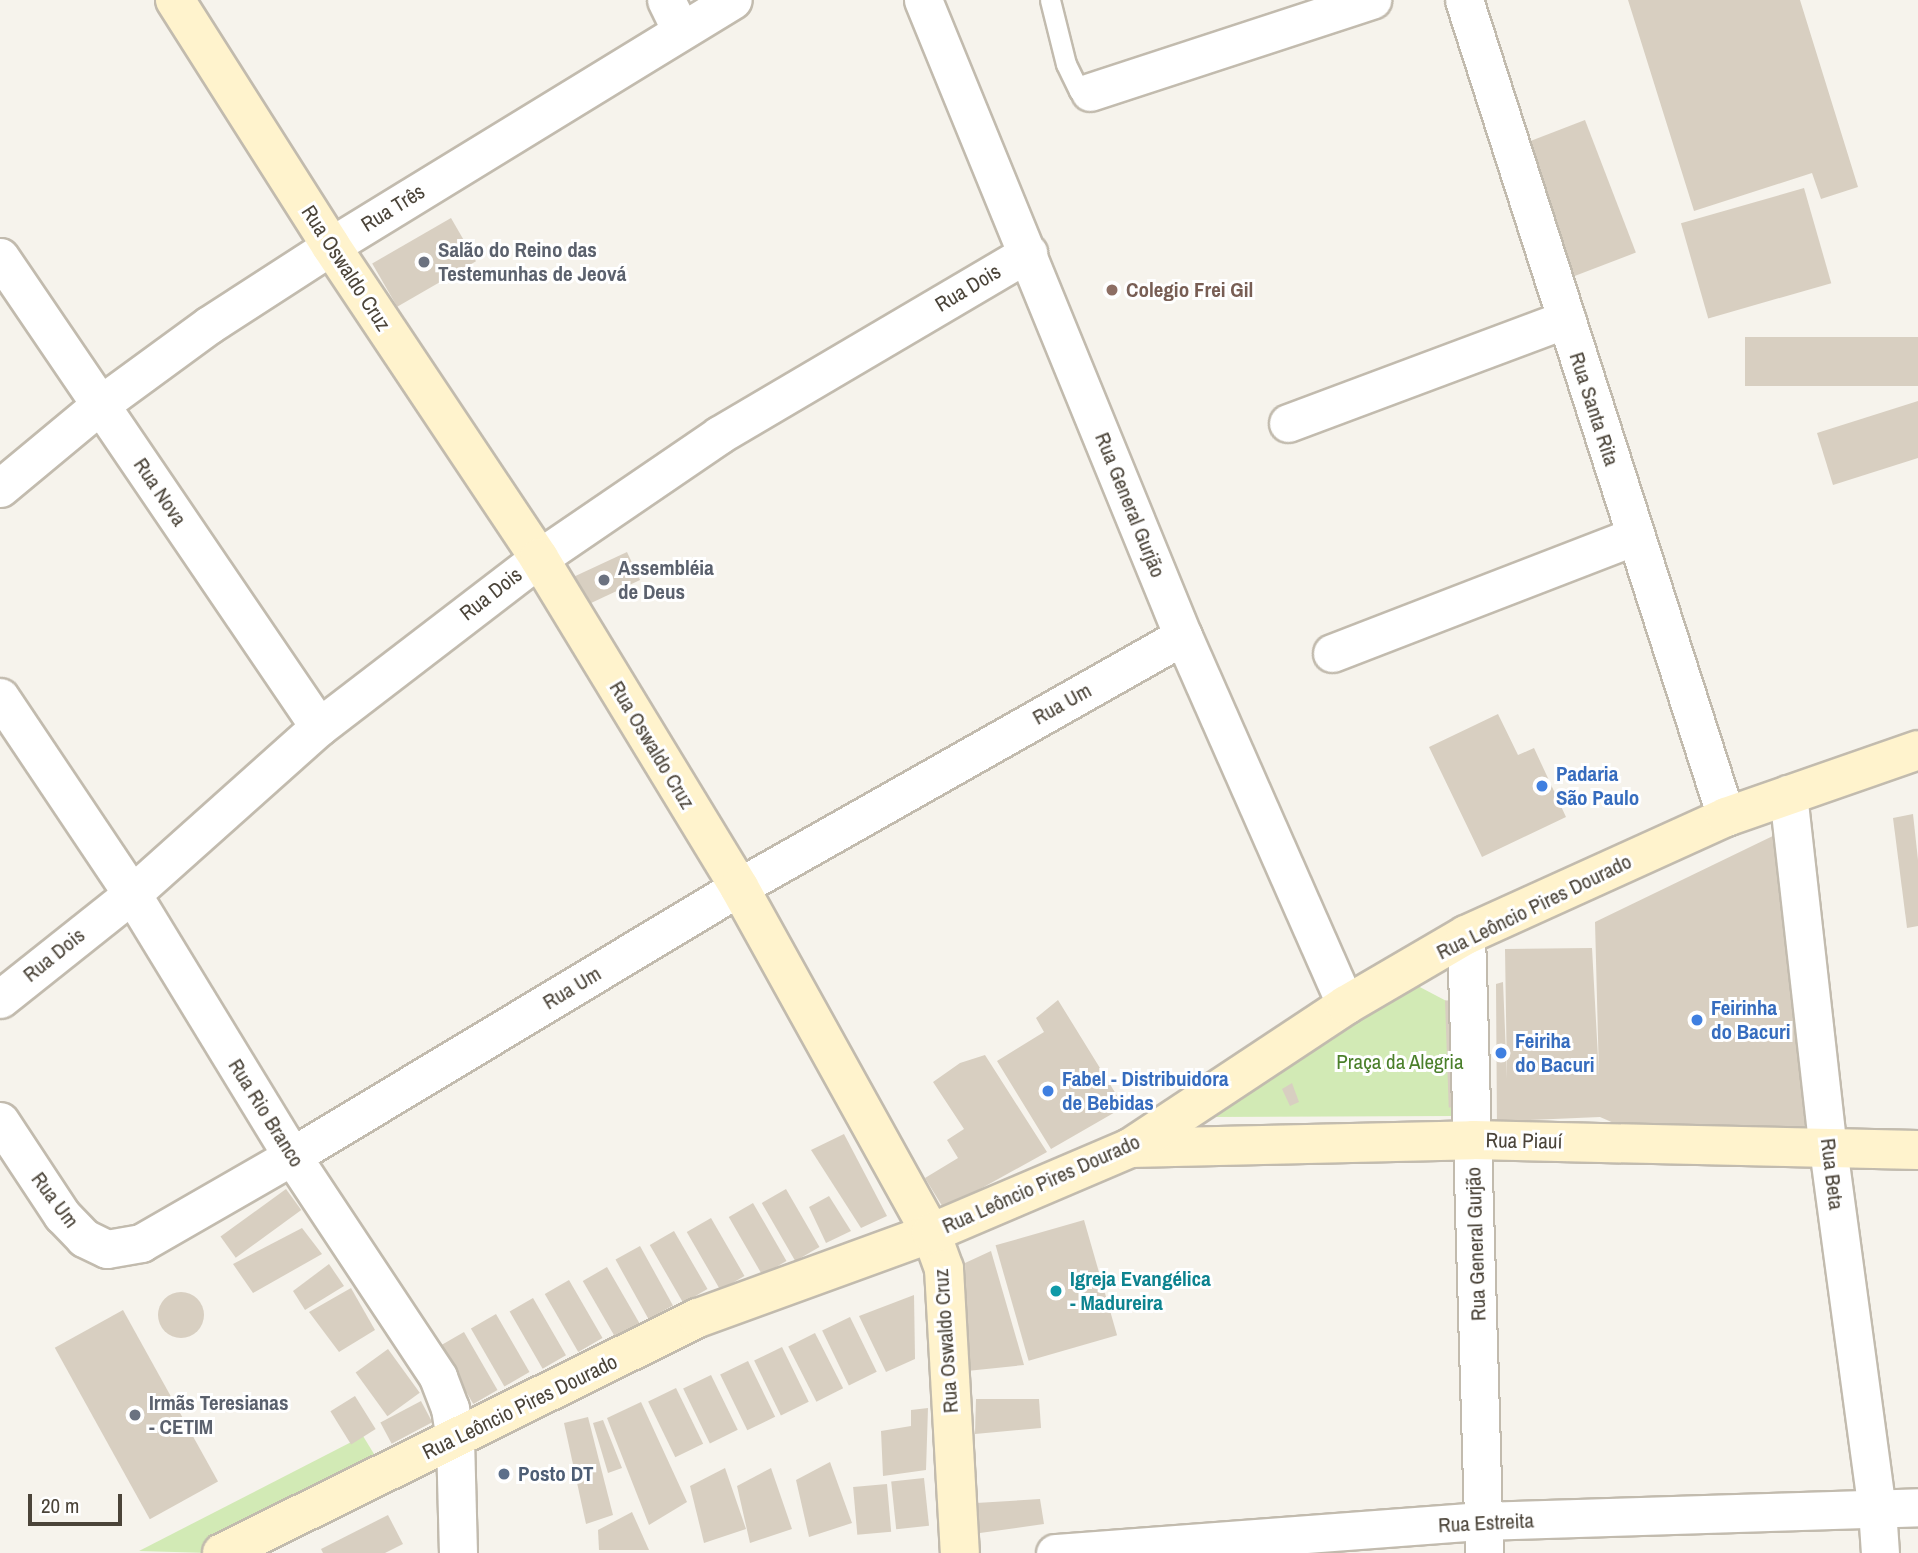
<!DOCTYPE html>
<html>
<head>
<meta charset="utf-8">
<style>
  body { margin:0 }
  #map { position:relative; width:1918px; height:1553px; overflow:hidden; background:#f6f3ec; font-family:"Archivo Narrow",sans-serif }
  div>[style] { position:absolute }
  .green>* { inset:0; background:#d2eab5 }
  .building>* { inset:0; background:#d8cfc1; transform-origin:0 0 }
  .round { border-radius:50% }
  .roads { filter:drop-shadow(2px 0 #c2bbae) drop-shadow(-2px 0 #c2bbae) drop-shadow(0 2px #c2bbae) drop-shadow(0 -2px #c2bbae) }
  .lane>* { height:19px; margin:-9.5px; padding:0 9.5px; transform-origin:9.5px; border-radius:9.5px; background:#fff }
  .street>* { height:37px; margin:-18.5px; padding:0 18.5px; transform-origin:18.5px; border-radius:18.5px; background:#fff }
  .secondary>* { height:38px; margin:-19px; padding:0 19px; transform-origin:19px; border-radius:19px; background:#fff3cd }
  .dots>* { width:19px; height:19px; translate:-50% -50%; box-sizing:border-box; border:4px solid #fff; border-radius:50% }
  span { translate:-50% -50%; white-space:nowrap; text-align:center; line-height:1.15; -webkit-text-stroke:6px #fff; paint-order:stroke }
  .street-label { font-size:21px; color:#4b4439 }
  .worship-label { font-size:21px; color:#5b616d; font-weight:700 }
  .left { translate:0 -50%; text-align:left }
  .education-label { font-size:21px; color:#785e54; font-weight:700 }
  .shop-label { font-size:21px; color:#366cbe; font-weight:700 }
  .park-label { font-size:21px; color:#4a7f2a }
  .culture-label { font-size:21px; color:#0d838f; font-weight:700 }
  .service-label { font-size:21px; color:#4e5e75; font-weight:700 }
  .scale { position:absolute; left:28px; top:1494px; width:94px; height:32px; box-sizing:border-box; border:4px solid #4b4439; border-top:0; padding-left:9px; font-size:21px; line-height:24px; white-space:nowrap; color:#4b4439; -webkit-text-stroke:5px #fff; paint-order:stroke }
</style>
</head>
<body>
<div id="map">
  <div class="green">
    <div style="clip-path:polygon(1416px 985px,1454px 1005px,1456px 1116px,1208px 1117px)"></div>
    <div style="clip-path:polygon(363px 1436px,382px 1467px,210px 1553px,139px 1551px)"></div>
  </div>
  <div class="building">
    <div style="clip-path:polygon(1628px 0,1800px 0,1858px 187px,1821px 199px,1812px 173px,1694px 211px)"></div>
    <div style="left:1585px;top:120px;width:142px;height:67px;rotate:69deg"></div>
    <div style="left:1804px;top:188px;width:99px;height:128px;rotate:74deg"></div>
    <div style="left:451px;top:218px;width:50px;height:91px;rotate:60deg"></div>
    <div style="left:1918px;top:337px;width:49px;height:173px;rotate:90deg"></div>
    <div style="clip-path:polygon(1918px 401px,1918px 458px,1833px 485px,1817px 433px)"></div>
    <div style="left:627px;top:552px;width:31px;height:64px;rotate:65deg"></div>
    <div style="clip-path:polygon(1498px 714px,1518px 755px,1534px 748px,1566px 817px,1482px 857px,1429px 747px)"></div>
    <div style="clip-path:polygon(1913px 814px,1918px 860px,1918px 926px,1907px 928px,1893px 818px)"></div>
    <div style="clip-path:polygon(1779px 833px,1808px 1126px,1623px 1127px,1600px 1117px,1508px 1121px,1531px 1124px,1497px 1131px,1496px 984px,1503px 982px,1507px 1079px,1505px 949px,1592px 948px,1599px 1076px,1595px 922px)"></div>
    <div style="clip-path:polygon(1058px 1000px,1124px 1107px,1051px 1149px,997px 1061px,1044px 1032px,1036px 1018px)"></div>
    <div style="left:1459px;top:1000px;width:107px;height:14px;rotate:88deg"></div>
    <div style="clip-path:polygon(985px 1055px,1047px 1152px,944px 1209px,925px 1178px,958px 1158px,947px 1140px,964px 1129px,933px 1082px,960px 1063px)"></div>
    <div style="clip-path:polygon(1292px 1083px,1299px 1102px,1290px 1106px,1282px 1089px)"></div>
    <div style="clip-path:polygon(844px 1134px,887px 1216px,861px 1228px,811px 1150px)"></div>
    <div style="left:286px;top:1189px;width:26px;height:81px;rotate:54deg"></div>
    <div style="left:786px;top:1189px;width:67px;height:28px;rotate:60deg"></div>
    <div style="clip-path:polygon(829px 1196px,851px 1231px,826px 1243px,809px 1207px)"></div>
    <div style="left:753px;top:1203px;width:67px;height:28px;rotate:60deg"></div>
    <div style="left:711px;top:1218px;width:67px;height:28px;rotate:60deg"></div>
    <div style="left:1084px;top:1220px;width:120px;height:92px;rotate:74deg"></div>
    <div style="clip-path:polygon(302px 1228px,322px 1254px,253px 1293px,233px 1264px)"></div>
    <div style="left:674px;top:1231px;width:67px;height:28px;rotate:60deg"></div>
    <div style="left:640px;top:1246px;width:68px;height:28px;rotate:61deg"></div>
    <div style="clip-path:polygon(991px 1251px,1024px 1365px,967px 1371px,965px 1263px)"></div>
    <div style="clip-path:polygon(329px 1264px,344px 1286px,305px 1310px,293px 1291px)"></div>
    <div style="left:607px;top:1267px;width:67px;height:28px;rotate:60deg"></div>
    <div style="left:569px;top:1280px;width:67px;height:28px;rotate:60deg"></div>
    <div style="clip-path:polygon(351px 1288px,375px 1330px,339px 1352px,309px 1312px)"></div>
    <div class="round" style="left:158px;top:1292px;width:46px;height:46px"></div>
    <div style="clip-path:polygon(914px 1295px,915px 1359px,886px 1372px,859px 1316px)"></div>
    <div style="left:533px;top:1298px;width:66px;height:27px;rotate:60deg"></div>
    <div style="left:123px;top:1310px;width:196px;height:78px;rotate:61deg"></div>
    <div style="left:496px;top:1314px;width:67px;height:29px;rotate:60deg"></div>
    <div style="left:850px;top:1317px;width:61px;height:31px;rotate:64deg"></div>
    <div style="left:464px;top:1332px;width:67px;height:28px;rotate:60deg"></div>
    <div style="left:815px;top:1333px;width:62px;height:30px;rotate:63deg"></div>
    <div style="left:782px;top:1347px;width:61px;height:31px;rotate:64deg"></div>
    <div style="left:388px;top:1349px;width:54px;height:40px;rotate:54deg"></div>
    <div style="left:748px;top:1361px;width:62px;height:31px;rotate:64deg"></div>
    <div style="left:711px;top:1375px;width:61px;height:31px;rotate:64deg"></div>
    <div style="left:676px;top:1388px;width:62px;height:31px;rotate:64deg"></div>
    <div style="left:355px;top:1396px;width:39px;height:29px;rotate:58deg"></div>
    <div style="clip-path:polygon(976px 1399px,1039px 1399px,1041px 1428px,975px 1434px)"></div>
    <div style="left:421px;top:1401px;width:24px;height:46px;rotate:62deg"></div>
    <div style="clip-path:polygon(641px 1402px,687px 1502px,649px 1525px,607px 1418px)"></div>
    <div style="clip-path:polygon(928px 1408px,926px 1470px,883px 1476px,881px 1431px,911px 1426px,911px 1410px)"></div>
    <div style="clip-path:polygon(588px 1417px,613px 1515px,586px 1524px,564px 1423px)"></div>
    <div style="clip-path:polygon(603px 1420px,622px 1468px,608px 1473px,593px 1423px)"></div>
    <div style="clip-path:polygon(830px 1462px,852px 1523px,809px 1537px,796px 1480px)"></div>
    <div style="clip-path:polygon(725px 1468px,746px 1529px,704px 1543px,690px 1486px)"></div>
    <div style="clip-path:polygon(771px 1468px,792px 1529px,750px 1543px,737px 1486px)"></div>
    <div style="left:924px;top:1478px;width:48px;height:33px;rotate:84deg"></div>
    <div style="left:887px;top:1484px;width:48px;height:34px;rotate:85deg"></div>
    <div style="clip-path:polygon(1040px 1499px,1044px 1524px,980px 1533px,976px 1503px)"></div>
    <div style="clip-path:polygon(632px 1512px,649px 1550px,599px 1550px,598px 1530px)"></div>
    <div style="clip-path:polygon(388px 1515px,403px 1544px,385px 1553px,323px 1553px,321px 1549px)"></div>
  </div>
  <div class="roads">
    <div class="lane">
      <div style="left:1050px;top:0;width:66px;rotate:76deg"></div>
      <div style="left:1066px;top:64px;width:30px;rotate:64deg"></div>
      <div style="left:1079px;top:91px;width:11px;rotate:5deg"></div>
    </div>
    <div class="street">
      <div style="left:666px;top:0;width:34px;rotate:64deg"></div>
      <div style="left:923px;top:0;width:687px;rotate:67.77deg"></div>
      <div style="left:1183px;top:636px;width:403px;rotate:66.2deg"></div>
      <div style="left:1464px;top:0;width:858px;rotate:72.22deg"></div>
      <div style="left:1090px;top:92px;width:297px;rotate:-18.1deg"></div>
      <div style="left:0;top:257px;width:568px;rotate:55.83deg"></div>
      <div style="left:1288px;top:423px;width:297px;rotate:-20.5deg"></div>
      <div style="left:0;top:488px;width:131px;rotate:-39.7deg"></div>
      <div style="left:101px;top:404px;width:134px;rotate:-36.2deg"></div>
      <div style="left:209px;top:325px;width:145px;rotate:-32.9deg"></div>
      <div style="left:331px;top:246px;width:471px;rotate:-31.5deg"></div>
      <div style="left:1332px;top:653px;width:325px;rotate:-21.1deg"></div>
      <div style="left:0;top:697px;width:237px;rotate:56.2deg"></div>
      <div style="left:132px;top:894px;width:307px;rotate:58.6deg"></div>
      <div style="left:292px;top:1156px;width:265px;rotate:56.5deg"></div>
      <div style="left:438px;top:1377px;width:33px;rotate:69deg"></div>
      <div style="left:450px;top:1408px;width:31px;rotate:81deg"></div>
      <div style="left:455px;top:1439px;width:114px;rotate:88.5deg"></div>
      <div style="left:1788px;top:794px;width:356px;rotate:83.6deg"></div>
      <div style="left:1828px;top:1148px;width:364px;rotate:82.3deg"></div>
      <div style="left:1877px;top:1509px;width:44px;rotate:86.1deg"></div>
      <div style="left:1466px;top:935px;width:618px;rotate:88.33deg"></div>
      <div style="left:0;top:999px;width:169px;rotate:-38.5deg"></div>
      <div style="left:132px;top:894px;width:251px;rotate:-41.8deg"></div>
      <div style="left:319px;top:727px;width:277px;rotate:-37.5deg"></div>
      <div style="left:539px;top:558px;width:218px;rotate:-34.3deg"></div>
      <div style="left:719px;top:435px;width:359px;rotate:-30.5deg"></div>
      <div style="left:0;top:1121px;width:113px;rotate:56.6deg"></div>
      <div style="left:62px;top:1215px;width:32px;rotate:46deg"></div>
      <div style="left:84px;top:1238px;width:25px;rotate:26deg"></div>
      <div style="left:107px;top:1249px;width:35px;rotate:-10deg"></div>
      <div style="left:141px;top:1243px;width:174px;rotate:-29.9deg"></div>
      <div style="left:292px;top:1156px;width:522px;rotate:-31.04deg"></div>
      <div style="left:739px;top:887px;width:510px;rotate:-29.48deg"></div>
      <div style="left:1055px;top:1553px;width:430px;rotate:-4.3deg"></div>
      <div style="left:1484px;top:1521px;width:434px;rotate:-1.8deg"></div>
    </div>
    <div class="secondary">
      <div style="left:175px;top:0;width:291px;rotate:57.6deg"></div>
      <div style="left:331px;top:246px;width:375px;rotate:56.3deg"></div>
      <div style="left:539px;top:558px;width:385px;rotate:58.7deg"></div>
      <div style="left:739px;top:887px;width:396px;rotate:61deg"></div>
      <div style="left:931px;top:1233px;width:38px;rotate:70deg"></div>
      <div style="left:944px;top:1269px;width:284px;rotate:86.8deg"></div>
      <div style="left:1130px;top:1148px;width:343px;rotate:-1.3deg"></div>
      <div style="left:1473px;top:1140px;width:445px;rotate:1.3deg"></div>
      <div style="left:222px;top:1553px;width:531px;rotate:-26.28deg"></div>
      <div style="left:698px;top:1318px;width:248px;rotate:-20deg"></div>
      <div style="left:931px;top:1233px;width:216px;rotate:-23.1deg"></div>
      <div style="left:1130px;top:1148px;width:259px;rotate:-33.5deg"></div>
      <div style="left:1346px;top:1005px;width:139px;rotate:-30.3deg"></div>
      <div style="left:1466px;top:935px;width:286px;rotate:-24.4deg"></div>
      <div style="left:1726px;top:817px;width:203px;rotate:-19.2deg"></div>
    </div>
  </div>
  <div class="dots">
    <div style="left:424px;top:262px;background:#6b7280"></div>
    <div style="left:1112px;top:290px;background:#8d6e63"></div>
    <div style="left:604px;top:580px;background:#6b7280"></div>
    <div style="left:1542px;top:786px;background:#3f7fe0"></div>
    <div style="left:1697px;top:1020px;background:#3f7fe0"></div>
    <div style="left:1501px;top:1053px;background:#3f7fe0"></div>
    <div style="left:1048px;top:1091px;background:#3f7fe0"></div>
    <div style="left:1056px;top:1291px;background:#0f9aa8"></div>
    <div style="left:135px;top:1415px;background:#6b7280"></div>
    <div style="left:504px;top:1474px;background:#5c6f8a"></div>
  </div>
  <div class="street-label">
    <span style="left:393px;top:208px;rotate:-32deg">Rua Três</span>
    <span style="left:346px;top:268px;rotate:57deg">Rua Oswaldo Cruz</span>
    <span style="left:968px;top:288px;rotate:-31deg">Rua Dois</span>
    <span style="left:1594px;top:409px;rotate:72deg">Rua Santa Rita</span>
    <span style="left:160px;top:492px;rotate:56deg">Rua Nova</span>
    <span style="left:1130px;top:505px;rotate:68deg">Rua General Gurjão</span>
    <span style="left:491px;top:594px;rotate:-38deg">Rua Dois</span>
    <span style="left:1062px;top:704px;rotate:-29deg">Rua Um</span>
    <span style="left:652px;top:745px;rotate:59deg">Rua Oswaldo Cruz</span>
    <span style="left:1534px;top:907px;rotate:-26deg">Rua Leôncio Pires Dourado</span>
    <span style="left:54px;top:955px;rotate:-39deg">Rua Dois</span>
    <span style="left:572px;top:988px;rotate:-31deg">Rua Um</span>
    <span style="left:266px;top:1113px;rotate:58deg">Rua Rio Branco</span>
    <span style="left:1524px;top:1141px;rotate:1deg">Rua Piauí</span>
    <span style="left:1832px;top:1174px;rotate:83deg">Rua Beta</span>
    <span style="left:1041px;top:1184px;rotate:-24deg">Rua Leôncio Pires Dourado</span>
    <span style="left:55px;top:1200px;rotate:53deg">Rua Um</span>
    <span style="left:1476px;top:1244px;rotate:-92deg">Rua General Gurjão</span>
    <span style="left:946px;top:1341px;rotate:-94deg">Rua Oswaldo Cruz</span>
    <span style="left:520px;top:1407px;rotate:-26deg">Rua Leôncio Pires Dourado</span>
    <span style="left:1486px;top:1523px;rotate:-3deg">Rua Estreita</span>
  </div>
  <div class="worship-label">
    <span class="left" style="left:438px;top:262px">Salão do Reino das<br>Testemunhas de Jeová</span>
    <span class="left" style="left:618px;top:580px">Assembléia<br>de Deus</span>
    <span class="left" style="left:149px;top:1415px">Irmãs Teresianas<br>- CETIM</span>
  </div>
  <div class="education-label">
    <span class="left" style="left:1126px;top:290px">Colegio Frei Gil</span>
  </div>
  <div class="shop-label">
    <span class="left" style="left:1556px;top:786px">Padaria<br>São Paulo</span>
    <span class="left" style="left:1711px;top:1020px">Feirinha<br>do Bacuri</span>
    <span class="left" style="left:1515px;top:1053px">Feiriha<br>do Bacuri</span>
    <span class="left" style="left:1062px;top:1091px">Fabel - Distribuidora<br>de Bebidas</span>
  </div>
  <div class="park-label">
    <span style="left:1400px;top:1062px">Praça da Alegria</span>
  </div>
  <div class="culture-label">
    <span class="left" style="left:1070px;top:1291px">Igreja Evangélica<br>- Madureira</span>
  </div>
  <div class="service-label">
    <span class="left" style="left:518px;top:1474px">Posto DT</span>
  </div>
  <div class="scale">20 m</div>
</div>
</body>
</html>
